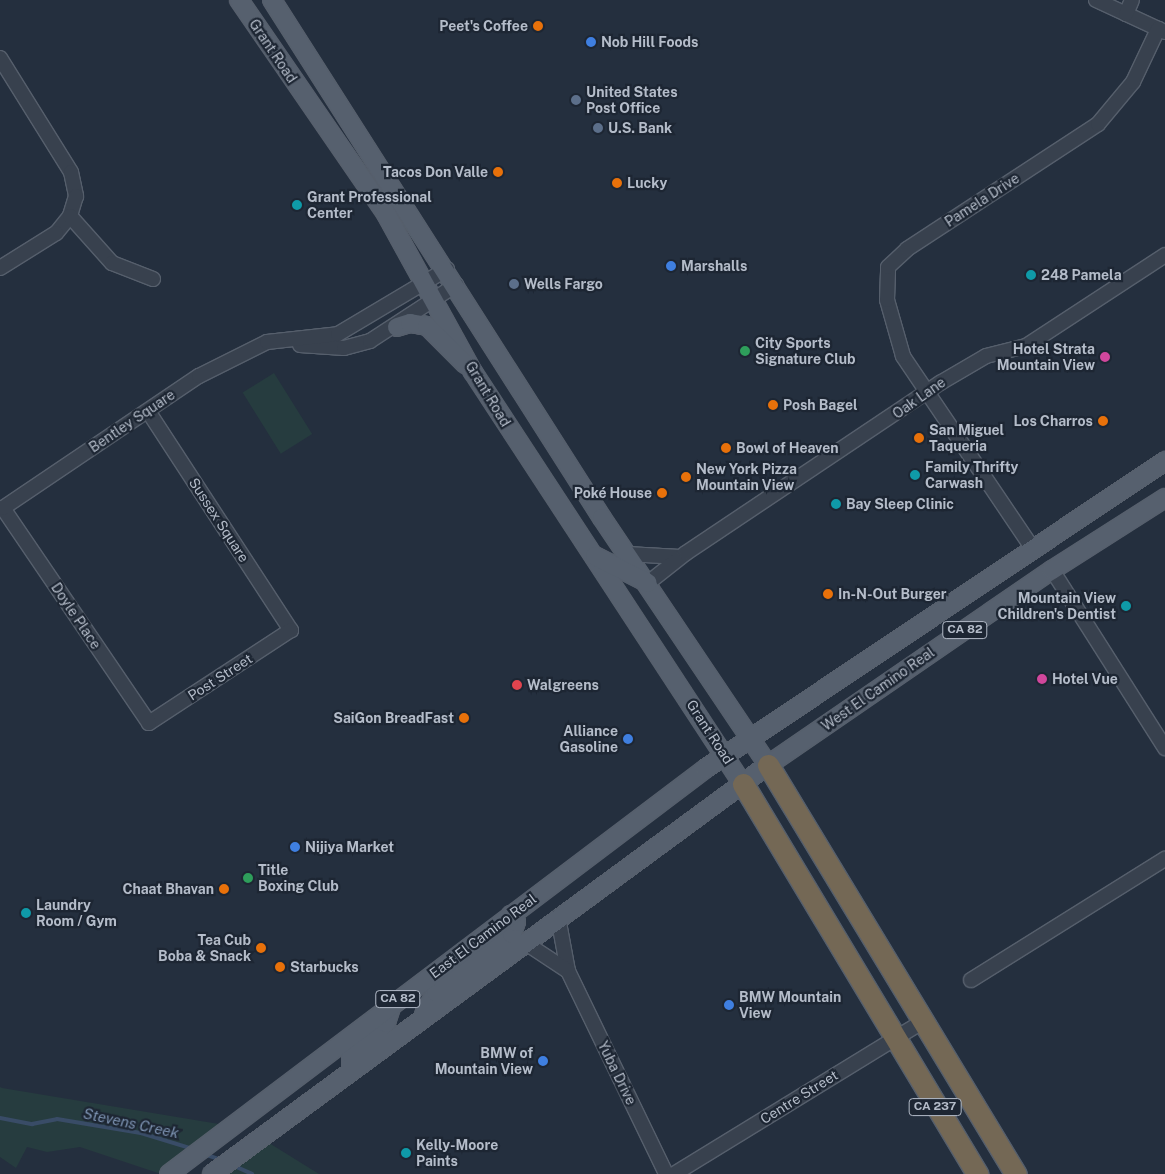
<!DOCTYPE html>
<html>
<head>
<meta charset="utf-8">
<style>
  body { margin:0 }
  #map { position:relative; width:1165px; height:1174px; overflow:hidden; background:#242f3e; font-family:"Public Sans",sans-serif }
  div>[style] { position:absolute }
  .green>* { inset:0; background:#263c3f; transform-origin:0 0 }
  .stream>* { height:4px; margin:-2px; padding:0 2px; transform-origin:2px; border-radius:2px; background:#394c67 }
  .roads { filter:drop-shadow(1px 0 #565f6c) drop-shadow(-1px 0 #565f6c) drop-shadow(0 1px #565f6c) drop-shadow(0 -1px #565f6c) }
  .minor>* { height:14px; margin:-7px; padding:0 7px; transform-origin:7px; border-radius:7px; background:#38414e }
  .major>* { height:18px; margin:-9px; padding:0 9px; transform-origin:9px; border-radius:9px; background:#56606e }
  .highway>* { height:21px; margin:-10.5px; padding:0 10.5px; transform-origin:10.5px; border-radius:10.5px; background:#746855 }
  .dots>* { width:14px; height:14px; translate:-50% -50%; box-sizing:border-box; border:2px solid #1d2633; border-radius:50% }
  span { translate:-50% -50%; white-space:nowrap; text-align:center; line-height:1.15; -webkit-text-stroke:4.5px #1d2633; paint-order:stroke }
  .shield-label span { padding:1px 4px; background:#1d2633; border:1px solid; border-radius:4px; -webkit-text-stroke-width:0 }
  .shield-label { font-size:12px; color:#b4bcc9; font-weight:700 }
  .poi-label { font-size:14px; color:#b4bcc9; font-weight:700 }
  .right { translate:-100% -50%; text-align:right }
  .left { translate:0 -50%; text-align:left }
  .street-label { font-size:14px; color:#b4bcc9 }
  .water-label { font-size:15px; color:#7c92b1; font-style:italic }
</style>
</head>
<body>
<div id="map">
  <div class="green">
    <div style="left:274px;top:373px;width:72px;height:37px;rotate:58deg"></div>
    <div style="clip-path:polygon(0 1087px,2px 1088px,231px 1126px,161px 1174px,80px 1147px,47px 1152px,27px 1147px,16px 1168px,0 1157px)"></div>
    <div style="clip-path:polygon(261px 1138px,319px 1174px,212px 1174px)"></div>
  </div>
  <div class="stream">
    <div style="left:0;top:1118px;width:33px;rotate:11deg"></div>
    <div style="left:32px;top:1124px;width:25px;rotate:-11deg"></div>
    <div style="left:57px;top:1119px;width:85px;rotate:9.5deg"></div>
    <div style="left:141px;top:1133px;width:54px;rotate:17.1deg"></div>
    <div style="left:204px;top:1154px;width:18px;rotate:19deg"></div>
    <div style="left:232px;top:1165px;width:22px;rotate:24deg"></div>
  </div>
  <div class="roads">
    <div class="minor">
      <div style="left:1096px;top:0;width:76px;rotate:24.9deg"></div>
      <div style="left:1126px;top:14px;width:15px;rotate:-67deg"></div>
      <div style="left:0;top:58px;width:134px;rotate:58.1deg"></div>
      <div style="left:71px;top:172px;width:25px;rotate:78deg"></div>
      <div style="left:76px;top:196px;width:21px;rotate:107deg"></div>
      <div style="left:70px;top:216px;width:22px;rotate:129deg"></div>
      <div style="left:56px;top:233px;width:66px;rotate:148deg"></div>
      <div style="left:70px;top:216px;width:63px;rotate:48.2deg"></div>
      <div style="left:112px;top:263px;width:44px;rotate:21.3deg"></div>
      <div style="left:300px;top:345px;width:44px;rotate:3.9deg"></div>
      <div style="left:344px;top:348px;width:27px;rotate:-15deg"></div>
      <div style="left:370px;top:341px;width:103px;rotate:-33.1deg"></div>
      <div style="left:148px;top:411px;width:262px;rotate:56.9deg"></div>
      <div style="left:291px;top:630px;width:170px;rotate:146.8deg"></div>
      <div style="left:149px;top:723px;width:260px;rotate:-124.2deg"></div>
      <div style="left:3px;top:508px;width:236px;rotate:-34deg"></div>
      <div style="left:199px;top:376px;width:76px;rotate:-26.6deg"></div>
      <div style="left:267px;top:342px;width:71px;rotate:-6.4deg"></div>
      <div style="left:338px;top:334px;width:127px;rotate:-30.8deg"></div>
      <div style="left:1033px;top:549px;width:233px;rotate:-124deg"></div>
      <div style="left:903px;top:356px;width:58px;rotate:-105.9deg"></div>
      <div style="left:887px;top:300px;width:33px;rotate:-88deg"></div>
      <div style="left:888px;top:267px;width:26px;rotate:-43deg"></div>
      <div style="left:907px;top:249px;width:228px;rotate:-33.2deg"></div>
      <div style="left:1098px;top:124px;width:55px;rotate:-50.2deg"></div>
      <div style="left:1133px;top:82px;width:59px;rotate:-64.7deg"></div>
      <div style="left:627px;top:554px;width:53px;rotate:3.2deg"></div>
      <div style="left:1052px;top:570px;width:211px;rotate:57.6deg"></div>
      <div style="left:648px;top:583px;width:48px;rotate:-38.3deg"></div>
      <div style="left:686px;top:553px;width:306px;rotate:-33.8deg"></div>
      <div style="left:940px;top:383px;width:53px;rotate:-30.4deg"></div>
      <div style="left:986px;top:356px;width:41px;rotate:-14deg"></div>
      <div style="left:1026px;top:346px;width:166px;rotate:-33.2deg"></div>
      <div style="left:558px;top:917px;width:55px;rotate:79.5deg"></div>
      <div style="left:568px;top:971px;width:225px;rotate:64.2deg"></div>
      <div style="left:524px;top:942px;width:53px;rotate:33.4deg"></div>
      <div style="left:971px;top:980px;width:229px;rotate:-32deg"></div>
      <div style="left:674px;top:1174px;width:293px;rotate:-31.5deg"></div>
    </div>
    <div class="major">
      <div style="left:239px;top:0;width:260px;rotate:55.5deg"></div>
      <div style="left:386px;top:214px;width:180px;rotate:61.2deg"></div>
      <div style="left:473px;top:372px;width:493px;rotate:56.8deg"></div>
      <div style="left:272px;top:0;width:614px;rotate:57.5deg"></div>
      <div style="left:602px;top:518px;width:298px;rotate:56.1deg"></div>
      <div style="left:397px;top:327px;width:14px;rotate:-17deg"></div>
      <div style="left:410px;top:323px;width:17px;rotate:10deg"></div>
      <div style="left:427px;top:326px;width:54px;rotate:45deg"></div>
      <div style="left:595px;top:556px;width:59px;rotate:27deg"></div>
      <div style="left:424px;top:1014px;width:25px;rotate:-61deg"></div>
      <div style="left:436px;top:992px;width:96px;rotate:-37.3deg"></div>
      <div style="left:512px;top:934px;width:13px;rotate:-72deg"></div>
      <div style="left:516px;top:922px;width:9px;rotate:-126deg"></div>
      <div style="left:351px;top:1071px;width:17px;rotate:-90deg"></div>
      <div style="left:351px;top:1054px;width:47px;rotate:-41.5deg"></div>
      <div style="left:386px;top:1023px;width:22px;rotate:-72deg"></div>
      <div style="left:169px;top:1174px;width:672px;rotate:-37.07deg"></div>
      <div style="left:705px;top:769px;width:554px;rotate:-33.8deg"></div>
      <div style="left:212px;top:1174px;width:690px;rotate:-36.34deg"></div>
      <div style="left:768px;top:765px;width:345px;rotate:-34.5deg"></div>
      <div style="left:1052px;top:570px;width:134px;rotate:-32.5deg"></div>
    </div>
    <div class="highway">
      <div style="left:768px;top:765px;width:478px;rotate:58.8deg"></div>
      <div style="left:743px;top:784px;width:455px;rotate:59deg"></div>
    </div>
  </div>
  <div class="dots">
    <div style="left:538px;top:26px;background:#e8710a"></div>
    <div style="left:591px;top:42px;background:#3f7fe0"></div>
    <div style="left:576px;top:100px;background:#5c6f8a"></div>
    <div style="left:598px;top:128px;background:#5c6f8a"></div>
    <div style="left:498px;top:172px;background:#e8710a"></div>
    <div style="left:617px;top:183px;background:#e8710a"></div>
    <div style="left:297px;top:205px;background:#0f9aa8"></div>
    <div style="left:671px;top:266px;background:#3f7fe0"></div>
    <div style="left:1031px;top:275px;background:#0f9aa8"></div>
    <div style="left:514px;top:284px;background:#5c6f8a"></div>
    <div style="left:745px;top:351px;background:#2e9e5b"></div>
    <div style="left:1105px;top:357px;background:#d1479c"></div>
    <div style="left:773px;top:405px;background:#e8710a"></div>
    <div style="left:1103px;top:421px;background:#e8710a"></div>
    <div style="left:919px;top:438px;background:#e8710a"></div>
    <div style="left:726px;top:448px;background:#e8710a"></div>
    <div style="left:915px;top:475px;background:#0f9aa8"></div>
    <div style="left:686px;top:477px;background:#e8710a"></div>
    <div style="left:662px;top:493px;background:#e8710a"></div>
    <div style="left:836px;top:504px;background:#0f9aa8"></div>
    <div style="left:828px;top:594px;background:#e8710a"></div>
    <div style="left:1126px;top:606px;background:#0f9aa8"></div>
    <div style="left:1042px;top:679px;background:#d1479c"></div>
    <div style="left:517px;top:685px;background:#e0444e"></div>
    <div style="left:464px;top:718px;background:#e8710a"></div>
    <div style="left:628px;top:739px;background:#3f7fe0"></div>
    <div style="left:295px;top:847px;background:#3f7fe0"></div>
    <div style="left:248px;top:878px;background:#2e9e5b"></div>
    <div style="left:224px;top:889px;background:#e8710a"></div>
    <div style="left:26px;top:913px;background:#0f9aa8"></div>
    <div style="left:261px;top:948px;background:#e8710a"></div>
    <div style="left:280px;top:967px;background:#e8710a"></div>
    <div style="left:729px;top:1005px;background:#3f7fe0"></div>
    <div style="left:543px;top:1061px;background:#3f7fe0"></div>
    <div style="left:406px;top:1153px;background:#0f9aa8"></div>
  </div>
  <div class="shield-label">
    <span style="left:965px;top:630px">CA 82</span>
    <span style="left:398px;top:999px">CA 82</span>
    <span style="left:935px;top:1107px">CA 237</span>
  </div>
  <div class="poi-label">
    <span class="right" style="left:528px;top:26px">Peet's Coffee</span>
    <span class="left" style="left:601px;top:42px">Nob Hill Foods</span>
    <span class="left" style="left:586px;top:100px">United States<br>Post Office</span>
    <span class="left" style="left:608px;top:128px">U.S. Bank</span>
    <span class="right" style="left:488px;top:172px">Tacos Don Valle</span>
    <span class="left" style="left:627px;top:183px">Lucky</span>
    <span class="left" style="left:307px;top:205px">Grant Professional<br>Center</span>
    <span class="left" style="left:681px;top:266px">Marshalls</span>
    <span class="left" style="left:1041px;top:275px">248 Pamela</span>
    <span class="left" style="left:524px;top:284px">Wells Fargo</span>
    <span class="left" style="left:755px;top:351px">City Sports<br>Signature Club</span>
    <span class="right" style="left:1095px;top:357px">Hotel Strata<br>Mountain View</span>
    <span class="left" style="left:783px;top:405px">Posh Bagel</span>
    <span class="right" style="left:1093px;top:421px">Los Charros</span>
    <span class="left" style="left:929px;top:438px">San Miguel<br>Taqueria</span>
    <span class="left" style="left:736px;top:448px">Bowl of Heaven</span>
    <span class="left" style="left:925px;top:475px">Family Thrifty<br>Carwash</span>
    <span class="left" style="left:696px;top:477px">New York Pizza<br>Mountain View</span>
    <span class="right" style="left:652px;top:493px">Poké House</span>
    <span class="left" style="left:846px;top:504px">Bay Sleep Clinic</span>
    <span class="left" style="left:838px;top:594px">In-N-Out Burger</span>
    <span class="right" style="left:1116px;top:606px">Mountain View<br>Children's Dentist</span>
    <span class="left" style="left:1052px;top:679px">Hotel Vue</span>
    <span class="left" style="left:527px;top:685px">Walgreens</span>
    <span class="right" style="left:454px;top:718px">SaiGon BreadFast</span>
    <span class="right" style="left:618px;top:739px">Alliance<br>Gasoline</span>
    <span class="left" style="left:305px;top:847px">Nijiya Market</span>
    <span class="left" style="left:258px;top:878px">Title<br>Boxing Club</span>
    <span class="right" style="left:214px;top:889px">Chaat Bhavan</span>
    <span class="left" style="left:36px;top:913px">Laundry<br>Room / Gym</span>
    <span class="right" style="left:251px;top:948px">Tea Cub<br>Boba &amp; Snack</span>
    <span class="left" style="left:290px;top:967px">Starbucks</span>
    <span class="left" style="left:739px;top:1005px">BMW Mountain<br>View</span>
    <span class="right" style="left:533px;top:1061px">BMW of<br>Mountain View</span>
    <span class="left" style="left:416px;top:1153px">Kelly-Moore<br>Paints</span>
  </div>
  <div class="street-label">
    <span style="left:273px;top:51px;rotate:56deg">Grant Road</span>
    <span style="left:982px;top:200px;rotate:-33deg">Pamela Drive</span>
    <span style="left:488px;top:394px;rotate:59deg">Grant Road</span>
    <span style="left:919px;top:398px;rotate:-35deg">Oak Lane</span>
    <span style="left:132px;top:421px;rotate:-34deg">Bentley Square</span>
    <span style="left:219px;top:520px;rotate:57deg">Sussex Square</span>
    <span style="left:76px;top:616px;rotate:56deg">Doyle Place</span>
    <span style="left:220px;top:677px;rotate:-33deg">Post Street</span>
    <span style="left:878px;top:689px;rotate:-35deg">West El Camino Real</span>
    <span style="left:710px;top:732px;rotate:57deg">Grant Road</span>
    <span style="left:483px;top:936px;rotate:-37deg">East El Camino Real</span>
    <span style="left:617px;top:1073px;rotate:64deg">Yuba Drive</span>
    <span style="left:799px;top:1097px;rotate:-32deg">Centre Street</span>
  </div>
  <div class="water-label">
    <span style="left:131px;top:1123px;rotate:12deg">Stevens Creek</span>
  </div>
</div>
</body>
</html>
